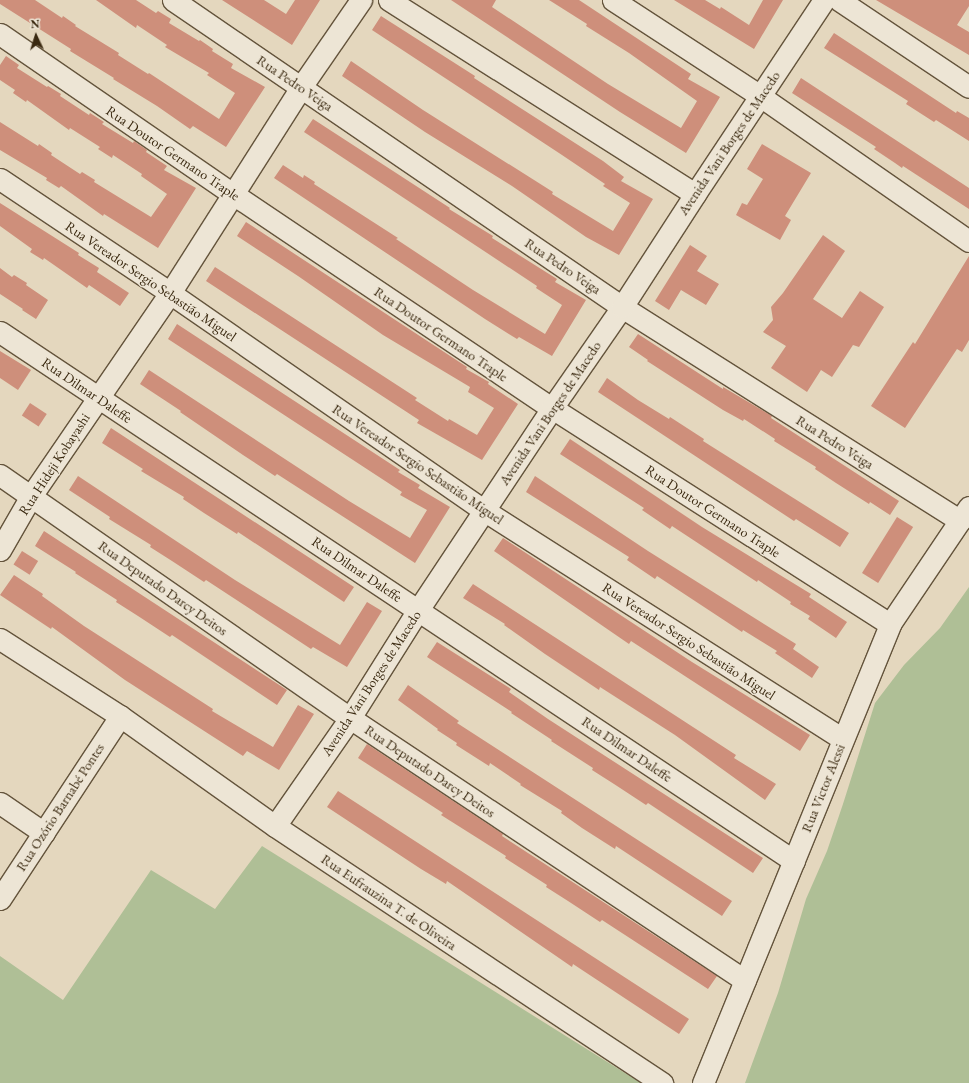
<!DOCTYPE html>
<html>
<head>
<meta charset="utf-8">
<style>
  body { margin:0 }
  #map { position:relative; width:969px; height:1083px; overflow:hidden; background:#e4d7be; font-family:"EB Garamond",serif }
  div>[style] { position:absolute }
  .green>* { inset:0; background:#afbf96 }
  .building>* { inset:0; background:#ce8f7b; transform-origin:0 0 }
  .roads { filter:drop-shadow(1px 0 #64543c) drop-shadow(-1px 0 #64543c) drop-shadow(0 1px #64543c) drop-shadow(0 -1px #64543c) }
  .minor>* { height:21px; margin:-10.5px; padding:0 10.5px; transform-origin:10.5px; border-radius:10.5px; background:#ede5d5 }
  span { translate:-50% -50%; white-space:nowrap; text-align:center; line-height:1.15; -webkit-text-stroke:3px #ede5d5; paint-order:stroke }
  .street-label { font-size:14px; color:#3a2910 }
  .north { position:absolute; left:16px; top:16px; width:40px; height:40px; -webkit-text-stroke:3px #ede5d5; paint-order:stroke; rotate:356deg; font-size:11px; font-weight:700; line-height:16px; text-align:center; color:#3a2910 }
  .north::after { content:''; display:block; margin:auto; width:14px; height:18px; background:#3a2910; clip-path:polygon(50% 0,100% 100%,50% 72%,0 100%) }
</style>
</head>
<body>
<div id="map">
  <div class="green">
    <div style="clip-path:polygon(969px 587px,969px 1083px,745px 1083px,778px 993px,806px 899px,827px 851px,843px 804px,875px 703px,904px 665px,940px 628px)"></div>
    <div style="clip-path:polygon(262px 846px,641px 1083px,0 1083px,0 956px,63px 1000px,151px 870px,215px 909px)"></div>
  </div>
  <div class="building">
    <div style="clip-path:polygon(0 0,35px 0,62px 18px,63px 16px,76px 25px,75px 26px,119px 53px,118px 55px,148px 74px,149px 73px,219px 119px,235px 93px,207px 75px,209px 73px,165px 47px,167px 45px,137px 25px,136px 28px,96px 0,136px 0,156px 13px,158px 11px,171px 19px,169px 23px,199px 41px,200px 40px,213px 49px,212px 51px,233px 64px,231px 68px,265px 87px,226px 147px,193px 126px,190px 129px,157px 106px,113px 79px,114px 78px,70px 51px,71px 49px,0 4px)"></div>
    <div style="clip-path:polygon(222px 0,264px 0,286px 14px,295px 0,320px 0,292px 45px)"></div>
    <div style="clip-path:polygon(451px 0,496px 0,492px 7px,608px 84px,681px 128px,697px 101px,629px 53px,586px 26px,587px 24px,549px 0,579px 0,691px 74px,688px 79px,720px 97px,686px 153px,620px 112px)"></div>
    <div style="clip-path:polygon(674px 0,705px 0,720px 9px,721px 7px,749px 25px,763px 0,783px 0,754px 49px)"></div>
    <div style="clip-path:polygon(876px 0,969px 0,969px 6px,957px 25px,969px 32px,969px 55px)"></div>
    <div style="clip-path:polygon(381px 16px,475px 76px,474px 78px,603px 161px,624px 177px,621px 181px,653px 199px,619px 255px,586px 237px,512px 186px,425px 132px,342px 76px,351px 61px,423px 110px,553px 192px,552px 194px,613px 231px,630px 203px,603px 186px,605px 184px,562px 155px,372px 30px)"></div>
    <div style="clip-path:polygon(834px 33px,956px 113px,957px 111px,969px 118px,969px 141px,936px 120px,934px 122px,906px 104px,908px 101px,824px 48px)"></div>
    <div style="clip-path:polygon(6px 56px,19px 65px,17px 68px,47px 87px,48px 86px,61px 94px,60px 96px,89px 115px,90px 113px,104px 122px,102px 124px,133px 143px,134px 141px,147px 150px,146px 152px,167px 166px,164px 170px,196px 188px,158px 248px,104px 214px,103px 216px,61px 186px,59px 188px,46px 180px,47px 178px,0 150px,0 122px,38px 146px,39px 144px,52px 153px,51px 155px,80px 174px,82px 172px,95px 180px,94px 182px,151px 217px,167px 194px,141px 176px,142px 174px,113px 155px,112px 158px,98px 149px,100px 147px,70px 128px,69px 130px,27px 100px,26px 102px,13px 93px,15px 90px,0 80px,0 65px)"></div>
    <div style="clip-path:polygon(801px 78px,969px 188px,969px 209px,903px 166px,902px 168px,895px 163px,874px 149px,876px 147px,792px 93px)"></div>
    <div style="clip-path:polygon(313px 119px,450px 208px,449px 209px,493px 236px,492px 238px,557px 279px,555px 282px,586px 300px,552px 356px,519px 337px,517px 339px,485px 319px,274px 178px,283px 165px,303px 178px,304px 175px,315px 182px,314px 184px,398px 238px,396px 239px,473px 290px,545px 334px,562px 305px,536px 288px,537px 286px,304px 132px)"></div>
    <div style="clip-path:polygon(762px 144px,811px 173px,785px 216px,791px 220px,780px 240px,736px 215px,742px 203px,747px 205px,763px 179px,747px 169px)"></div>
    <div style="clip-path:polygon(0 203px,79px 253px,78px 255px,99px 268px,97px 272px,129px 293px,120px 306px,89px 285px,87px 288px,44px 258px,43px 260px,30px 252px,32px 249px,0 226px)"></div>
    <div style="clip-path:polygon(246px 222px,467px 367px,466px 369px,489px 382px,488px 384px,518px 404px,482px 460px,417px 423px,419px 420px,206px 281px,215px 267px,417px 398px,415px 400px,448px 421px,449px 419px,477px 435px,494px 408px,468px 392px,470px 387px,383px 335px,298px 276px,237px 236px)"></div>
    <div style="clip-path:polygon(823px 235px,845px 251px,813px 299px,842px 318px,860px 291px,884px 307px,859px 347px,853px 345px,832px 377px,821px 370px,807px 392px,771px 368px,786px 346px,763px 332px,773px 320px,771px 307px,783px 293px)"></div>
    <div style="clip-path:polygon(690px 245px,707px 256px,697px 271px,719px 284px,706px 305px,681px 290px,669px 310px,655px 301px)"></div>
    <div style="clip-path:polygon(969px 256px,969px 340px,962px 352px,957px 349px,905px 428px,871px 406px,913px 342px,915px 344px)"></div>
    <div style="clip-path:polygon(0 268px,12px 277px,14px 275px,27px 283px,26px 285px,48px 300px,36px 319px,22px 310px,23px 309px,0 294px)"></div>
    <div style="clip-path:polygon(177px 324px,400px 470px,398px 472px,420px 485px,418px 488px,450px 507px,415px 563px,277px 474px,275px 476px,243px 455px,180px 412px,181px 411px,140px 384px,149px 370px,349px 501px,410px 538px,427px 510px,400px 495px,402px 492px,168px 339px)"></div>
    <div style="clip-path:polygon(638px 334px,723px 389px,723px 387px,772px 416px,771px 418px,899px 501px,890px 515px,870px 502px,869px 504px,836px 483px,815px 469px,816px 467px,774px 441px,775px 439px,744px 419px,743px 421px,723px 410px,647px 361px,648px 360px,629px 347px)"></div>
    <div style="clip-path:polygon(0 351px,31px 370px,18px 390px,0 378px)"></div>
    <div style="clip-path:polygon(607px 378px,638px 400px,669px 419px,670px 417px,704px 439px,703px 441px,849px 533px,840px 547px,796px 519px,794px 521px,598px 392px)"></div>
    <div style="left:30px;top:403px;width:20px;height:15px;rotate:33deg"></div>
    <div style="clip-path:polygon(111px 428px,354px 587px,344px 602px,238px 532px,237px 534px,204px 513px,183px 499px,184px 497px,141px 471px,143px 469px,102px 443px)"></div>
    <div style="clip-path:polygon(570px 439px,702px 527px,811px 594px,809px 597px,847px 622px,836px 638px,808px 619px,810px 616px,790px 604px,791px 602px,758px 580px,757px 582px,672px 526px,670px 529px,642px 510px,644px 508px,560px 454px)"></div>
    <div style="clip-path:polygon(78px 476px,235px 580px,340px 645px,367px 602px,382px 611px,347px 667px,313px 647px,311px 649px,206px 580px,204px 582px,172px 561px,150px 547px,151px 545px,109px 519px,110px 517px,69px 490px)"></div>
    <div style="clip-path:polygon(535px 476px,648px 551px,796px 644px,793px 649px,819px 667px,812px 678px,775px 653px,777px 651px,743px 630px,742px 632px,657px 576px,655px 579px,627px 560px,629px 557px,526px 492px)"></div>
    <div style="left:897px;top:517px;width:19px;height:66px;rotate:32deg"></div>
    <div style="clip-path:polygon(44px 531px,287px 690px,277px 705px,172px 635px,170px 637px,138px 616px,116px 602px,117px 600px,75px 573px,76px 572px,35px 546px)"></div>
    <div style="clip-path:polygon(503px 538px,692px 662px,810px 735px,800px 751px,631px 641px,629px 644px,597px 622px,494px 551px)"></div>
    <div style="left:22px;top:551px;width:19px;height:16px;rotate:32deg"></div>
    <div style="clip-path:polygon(14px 575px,43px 594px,42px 596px,84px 626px,213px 709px,212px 711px,273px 747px,298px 705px,314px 714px,279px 770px,247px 751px,243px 756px,125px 680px,52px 627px,51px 629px,0 595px)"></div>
    <div style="clip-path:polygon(473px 584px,736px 755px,734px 758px,776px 784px,765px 800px,675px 735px,600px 687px,599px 690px,545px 654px,504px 625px,505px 624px,463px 598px)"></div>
    <div style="clip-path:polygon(437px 642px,511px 689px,509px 692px,548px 719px,763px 858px,753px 873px,648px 803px,646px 805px,614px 784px,592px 770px,593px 768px,551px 741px,552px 740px,511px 713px,512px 712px,427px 657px)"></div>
    <div style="clip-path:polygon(408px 685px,459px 721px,457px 723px,732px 901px,722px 916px,616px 846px,615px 849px,582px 828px,561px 813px,562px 811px,520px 785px,521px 784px,490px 763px,489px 766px,456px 745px,457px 743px,437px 730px,438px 729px,398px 700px)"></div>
    <div style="clip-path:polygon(367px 744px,503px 834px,502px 836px,717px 976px,708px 989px,602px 920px,600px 922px,568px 901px,546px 887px,547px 885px,505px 858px,506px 856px,441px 815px,443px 813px,358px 758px)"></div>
    <div style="clip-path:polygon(338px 791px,689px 1019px,679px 1034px,573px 964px,572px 967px,559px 958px,447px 881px,446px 884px,421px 869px,327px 807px)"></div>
  </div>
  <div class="roads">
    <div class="minor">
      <div style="left:173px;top:0;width:544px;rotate:34.36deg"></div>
      <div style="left:622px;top:307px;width:400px;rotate:32.3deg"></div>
      <div style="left:389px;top:0;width:362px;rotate:32.4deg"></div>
      <div style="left:613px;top:0;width:176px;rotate:33.1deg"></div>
      <div style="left:760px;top:96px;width:254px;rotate:34.8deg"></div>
      <div style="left:839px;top:0;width:156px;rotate:33.8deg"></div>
      <div style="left:0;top:34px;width:283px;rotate:34.5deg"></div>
      <div style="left:233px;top:194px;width:384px;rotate:33.9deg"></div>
      <div style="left:552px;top:408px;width:401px;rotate:32.6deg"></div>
      <div style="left:0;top:179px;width:205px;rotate:33.8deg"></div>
      <div style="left:170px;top:293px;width:383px;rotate:34.7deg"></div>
      <div style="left:485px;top:511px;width:424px;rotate:32.5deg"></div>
      <div style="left:0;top:332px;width:954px;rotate:33.67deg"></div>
      <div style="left:0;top:475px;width:426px;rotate:34.8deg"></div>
      <div style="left:350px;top:718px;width:474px;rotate:33.6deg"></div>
      <div style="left:0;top:550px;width:62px;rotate:-60.1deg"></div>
      <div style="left:31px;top:496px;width:246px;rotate:-55.6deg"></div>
      <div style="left:170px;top:293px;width:244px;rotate:-57.5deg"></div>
      <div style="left:301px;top:87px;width:106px;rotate:-55.4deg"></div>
      <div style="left:0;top:639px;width:143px;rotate:32.7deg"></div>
      <div style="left:120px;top:716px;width:190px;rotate:35.4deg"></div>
      <div style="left:275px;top:826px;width:465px;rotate:33.6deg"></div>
      <div style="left:0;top:803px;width:53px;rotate:34.3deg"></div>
      <div style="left:275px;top:826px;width:131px;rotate:-55.2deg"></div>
      <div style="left:350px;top:718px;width:128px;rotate:-57.8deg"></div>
      <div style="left:418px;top:610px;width:242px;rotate:-56.4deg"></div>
      <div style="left:552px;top:408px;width:123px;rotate:-55.3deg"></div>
      <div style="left:622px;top:307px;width:135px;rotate:-57.1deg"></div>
      <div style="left:695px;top:194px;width:233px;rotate:-56.4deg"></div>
      <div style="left:0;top:899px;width:219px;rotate:-56.7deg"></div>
      <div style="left:703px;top:1083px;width:496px;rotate:-67.8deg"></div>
      <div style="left:890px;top:624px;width:141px;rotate:-56deg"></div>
    </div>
  </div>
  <div class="street-label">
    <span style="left:295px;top:83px;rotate:34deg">Rua Pedro Veiga</span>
    <span style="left:729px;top:143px;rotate:-56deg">Avenida Vani Borges de Macedo</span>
    <span style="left:173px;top:153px;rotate:34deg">Rua Doutor Germano Traple</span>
    <span style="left:563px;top:266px;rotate:34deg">Rua Pedro Veiga</span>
    <span style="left:151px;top:281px;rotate:34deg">Rua Vereador Sergio Sebastião Miguel</span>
    <span style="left:441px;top:334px;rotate:34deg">Rua Doutor Germano Traple</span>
    <span style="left:87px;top:390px;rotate:34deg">Rua Dilmar Daleffe</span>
    <span style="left:550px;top:413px;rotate:-56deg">Avenida Vani Borges de Macedo</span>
    <span style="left:835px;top:442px;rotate:32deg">Rua Pedro Veiga</span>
    <span style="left:54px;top:464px;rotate:-57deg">Rua Hideji Kobayashi</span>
    <span style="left:418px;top:464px;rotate:34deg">Rua Vereador Sergio Sebastião Miguel</span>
    <span style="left:713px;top:511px;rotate:33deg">Rua Doutor Germano Traple</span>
    <span style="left:357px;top:569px;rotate:34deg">Rua Dilmar Daleffe</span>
    <span style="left:163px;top:588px;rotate:35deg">Rua Deputado Darcy Deitos</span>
    <span style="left:689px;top:641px;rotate:33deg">Rua Vereador Sergio Sebastião Miguel</span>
    <span style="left:371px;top:683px;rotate:-57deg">Avenida Vani Borges de Macedo</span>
    <span style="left:627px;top:749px;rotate:34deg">Rua Dilmar Daleffe</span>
    <span style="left:430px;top:771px;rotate:34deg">Rua Deputado Darcy Deitos</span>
    <span style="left:823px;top:788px;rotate:-68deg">Rua Victor Alessi</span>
    <span style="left:60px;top:807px;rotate:-57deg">Rua Ozório Barnabé Pontes</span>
    <span style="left:389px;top:902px;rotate:34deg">Rua Eufrauzina T. de Oliveira</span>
  </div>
  <div class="north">N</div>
</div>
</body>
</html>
